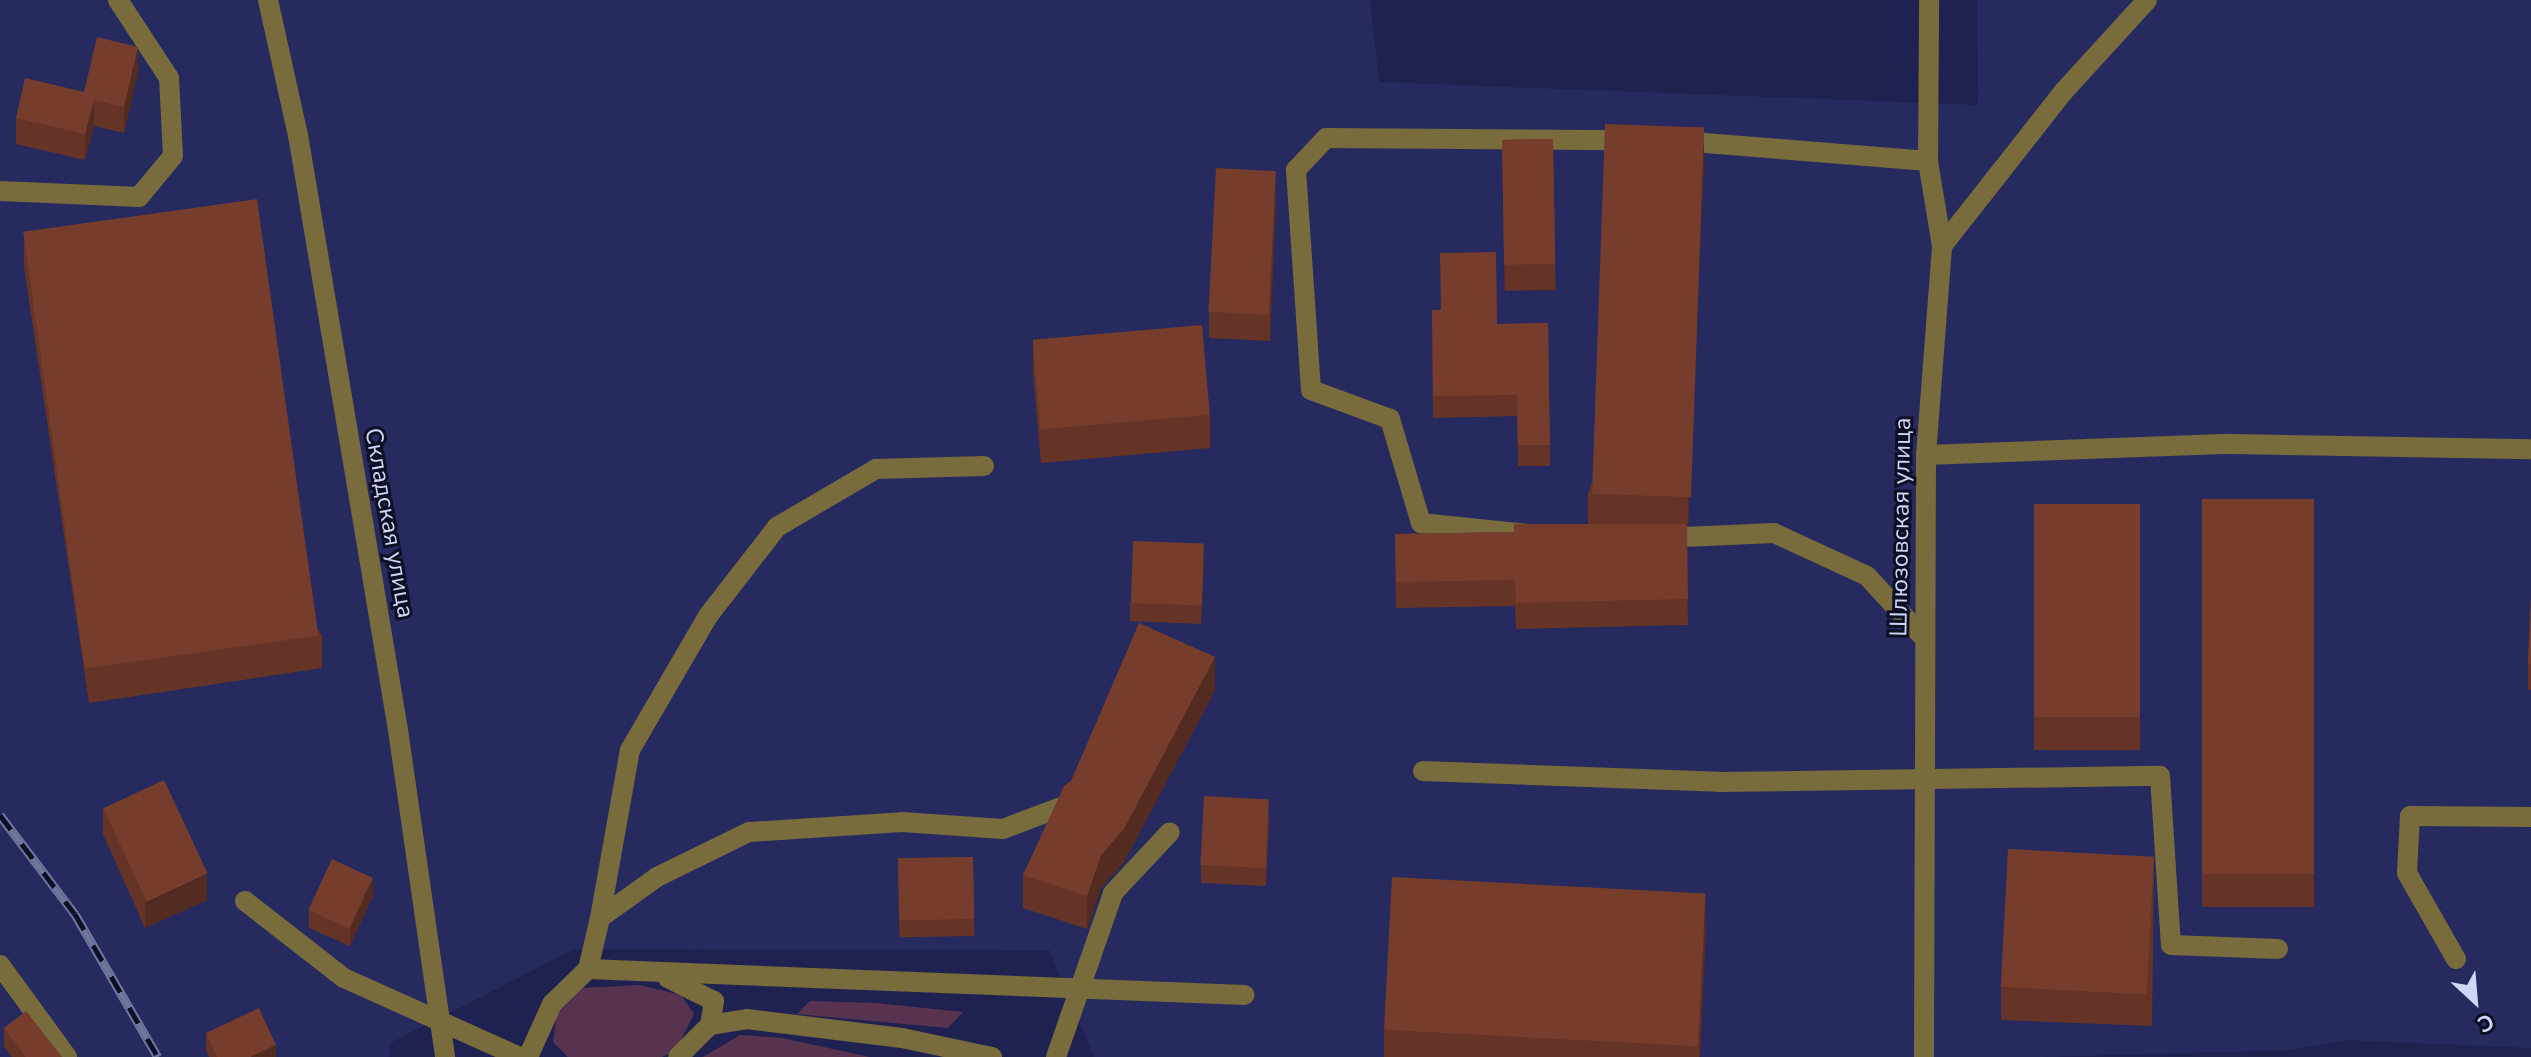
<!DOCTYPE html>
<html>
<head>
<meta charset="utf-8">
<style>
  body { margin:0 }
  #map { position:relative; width:2531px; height:1057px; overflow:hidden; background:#1f2251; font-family:"Nunito Sans",sans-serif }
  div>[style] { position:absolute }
  .built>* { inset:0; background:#262a5f }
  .green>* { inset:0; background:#58334f }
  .minor>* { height:20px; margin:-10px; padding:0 10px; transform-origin:10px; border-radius:10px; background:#786c3c }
  .rail>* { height:9px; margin-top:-4.5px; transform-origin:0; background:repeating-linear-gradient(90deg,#0d0f24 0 18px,#71769d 0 36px); box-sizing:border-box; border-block:2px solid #71769d }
  .wall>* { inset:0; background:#653427; transform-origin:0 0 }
  .shaded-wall>* { inset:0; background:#532b20 }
  .building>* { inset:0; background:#763d2d; transform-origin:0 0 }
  span { translate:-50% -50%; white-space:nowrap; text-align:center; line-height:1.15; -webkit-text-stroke:6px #0d0f24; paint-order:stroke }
  .street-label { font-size:24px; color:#d0d6f5 }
  .north { position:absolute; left:2435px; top:961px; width:80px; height:80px; -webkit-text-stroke:6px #0d0f24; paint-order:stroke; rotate:154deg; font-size:22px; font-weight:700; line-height:32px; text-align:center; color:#d0d6f5 }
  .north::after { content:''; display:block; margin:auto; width:28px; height:36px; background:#d0d6f5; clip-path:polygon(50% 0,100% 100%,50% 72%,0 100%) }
</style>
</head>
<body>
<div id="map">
  <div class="built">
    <div style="clip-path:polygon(0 0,1370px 0,1379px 82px,1978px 105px,1977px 0,2531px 0,2531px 1048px,2345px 1040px,2291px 1050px,2043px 1057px,1094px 1057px,1049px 950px,575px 949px,390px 1043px,389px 1057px,0 1057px)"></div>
  </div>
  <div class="green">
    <div style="clip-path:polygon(640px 985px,681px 995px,694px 1014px,676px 1050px,662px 1057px,568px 1057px,553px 1042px,557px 1014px,583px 988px)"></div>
    <div style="clip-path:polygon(810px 1001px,876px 1003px,963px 1012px,948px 1028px,797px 1014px)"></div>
    <div style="clip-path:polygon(740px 1035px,782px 1038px,870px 1057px,703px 1057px)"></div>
  </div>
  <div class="minor">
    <div style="left:268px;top:0;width:138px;rotate:77.5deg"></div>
    <div style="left:298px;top:135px;width:603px;rotate:80.46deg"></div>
    <div style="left:398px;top:730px;width:330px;rotate:81.8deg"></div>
    <div style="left:1680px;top:141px;width:249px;rotate:4.6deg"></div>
    <div style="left:0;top:191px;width:139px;rotate:2.5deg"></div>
    <div style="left:139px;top:197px;width:53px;rotate:-50.3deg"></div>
    <div style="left:173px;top:156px;width:78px;rotate:-92.9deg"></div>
    <div style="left:169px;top:78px;width:93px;rotate:-123.2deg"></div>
    <div style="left:1942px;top:246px;width:197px;rotate:-51.8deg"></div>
    <div style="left:2064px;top:91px;width:123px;rotate:-47.6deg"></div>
    <div style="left:1926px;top:455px;width:304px;rotate:-2.1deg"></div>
    <div style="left:2230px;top:444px;width:301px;rotate:1deg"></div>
    <div style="left:1537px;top:535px;width:117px;rotate:-174.1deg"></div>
    <div style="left:1421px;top:523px;width:109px;rotate:-106.6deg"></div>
    <div style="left:1390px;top:419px;width:84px;rotate:-159.8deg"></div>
    <div style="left:1311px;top:390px;width:221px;rotate:-93.9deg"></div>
    <div style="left:1296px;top:170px;width:44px;rotate:-46.8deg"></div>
    <div style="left:1326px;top:138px;width:306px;rotate:0.4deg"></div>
    <div style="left:1661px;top:538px;width:113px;rotate:-2.5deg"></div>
    <div style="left:1774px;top:533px;width:102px;rotate:24.8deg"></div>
    <div style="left:1867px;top:576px;width:84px;rotate:47.4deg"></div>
    <div style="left:1423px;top:771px;width:296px;rotate:2.1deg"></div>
    <div style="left:1719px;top:782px;width:441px;rotate:-0.8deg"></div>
    <div style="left:2160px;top:776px;width:169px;rotate:86.3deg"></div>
    <div style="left:2171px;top:945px;width:107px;rotate:2.1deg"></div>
    <div style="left:245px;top:901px;width:125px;rotate:37.9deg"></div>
    <div style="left:344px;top:978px;width:193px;rotate:24.2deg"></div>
    <div style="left:600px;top:918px;width:171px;rotate:-79.9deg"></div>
    <div style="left:630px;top:750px;width:155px;rotate:-59.8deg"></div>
    <div style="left:708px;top:616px;width:113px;rotate:-52.2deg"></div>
    <div style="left:777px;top:527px;width:115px;rotate:-30.4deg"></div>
    <div style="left:876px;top:469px;width:108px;rotate:-1.6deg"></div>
    <div style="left:2456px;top:959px;width:99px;rotate:-119.7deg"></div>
    <div style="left:2407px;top:873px;width:57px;rotate:-87deg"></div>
    <div style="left:2410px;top:816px;width:121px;rotate:0.5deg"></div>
    <div style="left:0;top:965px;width:114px;rotate:53.9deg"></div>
    <div style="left:588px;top:969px;width:52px;rotate:-76.8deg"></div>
    <div style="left:600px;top:918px;width:70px;rotate:-35.7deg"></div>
    <div style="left:657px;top:877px;width:102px;rotate:-26.1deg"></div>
    <div style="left:749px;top:832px;width:153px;rotate:-3.7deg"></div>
    <div style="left:902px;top:822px;width:101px;rotate:4deg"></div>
    <div style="left:1003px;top:829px;width:62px;rotate:-20.8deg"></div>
    <div style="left:668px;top:978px;width:51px;rotate:26.6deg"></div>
    <div style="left:714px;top:1001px;width:24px;rotate:99deg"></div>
    <div style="left:710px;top:1025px;width:45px;rotate:135deg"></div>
    <div style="left:710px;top:1025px;width:37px;rotate:-9deg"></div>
    <div style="left:747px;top:1019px;width:156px;rotate:7deg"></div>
    <div style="left:902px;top:1038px;width:92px;rotate:11.9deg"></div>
    <div style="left:528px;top:1057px;width:58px;rotate:-65.6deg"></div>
    <div style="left:552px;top:1004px;width:50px;rotate:-44.2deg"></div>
    <div style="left:588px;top:969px;width:657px;rotate:2.27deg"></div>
    <div style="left:1056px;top:1057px;width:174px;rotate:-70.8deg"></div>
    <div style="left:1113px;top:893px;width:83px;rotate:-46.9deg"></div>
    <div style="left:1924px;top:1057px;width:602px;rotate:-89.81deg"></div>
    <div style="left:1926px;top:455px;width:210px;rotate:-85.6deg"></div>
    <div style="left:1942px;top:246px;width:86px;rotate:-99.4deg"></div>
    <div style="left:1928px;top:161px;width:161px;rotate:-89.6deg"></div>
  </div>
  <div class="rail">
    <div style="left:0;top:815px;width:124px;rotate:52.9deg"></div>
    <div style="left:75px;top:914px;width:165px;rotate:59.9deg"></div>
  </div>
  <div class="wall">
    <div style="clip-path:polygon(138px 73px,124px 133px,94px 126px,85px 160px,16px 144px,16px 118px)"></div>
    <div style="left:1553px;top:139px;width:151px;height:51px;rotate:89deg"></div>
    <div style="clip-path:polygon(1704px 162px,1688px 524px,1686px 524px,1688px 625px,1516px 629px,1515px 606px,1396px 608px,1395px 534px,1514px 532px,1588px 524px,1588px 494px)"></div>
    <div style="clip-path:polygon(1276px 197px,1270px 341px,1209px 338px,1209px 312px)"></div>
    <div style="clip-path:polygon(24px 234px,322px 635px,322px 668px,89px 703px,24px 267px)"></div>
    <div style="clip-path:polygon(1432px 310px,1441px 310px,1497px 324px,1548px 323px,1550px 466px,1518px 466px,1517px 416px,1433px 418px)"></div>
    <div style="clip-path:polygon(1033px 340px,1210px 415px,1210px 448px,1041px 463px,1033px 373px)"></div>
    <div style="left:2202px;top:499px;width:112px;height:408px"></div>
    <div style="left:2034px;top:504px;width:106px;height:246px"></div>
    <div style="clip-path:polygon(1204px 562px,1201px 624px,1130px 621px,1130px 603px)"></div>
    <div style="clip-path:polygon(2531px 597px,2531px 690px,2528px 690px,2528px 664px)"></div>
    <div style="clip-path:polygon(1215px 690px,1124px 862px,1101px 888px,1087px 929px,1023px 908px,1023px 875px)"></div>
    <div style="clip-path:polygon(103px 808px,207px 900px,145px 928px,103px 834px)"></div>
    <div style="clip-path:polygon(1269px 817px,1266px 886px,1201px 883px,1201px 865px)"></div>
    <div style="clip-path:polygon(2154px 856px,2152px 1026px,2001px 1020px,2001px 987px)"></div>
    <div style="left:973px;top:857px;width:79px;height:75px;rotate:89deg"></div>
    <div style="clip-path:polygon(373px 896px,350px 946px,309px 928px,309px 910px)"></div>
    <div style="clip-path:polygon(1706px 926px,1700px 1057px,1384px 1057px,1384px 1030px)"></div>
    <div style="clip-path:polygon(4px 1028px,62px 1057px,12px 1057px,4px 1046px)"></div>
    <div style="clip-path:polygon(206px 1033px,276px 1057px,209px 1057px,206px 1051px)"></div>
  </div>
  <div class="shaded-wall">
    <div style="clip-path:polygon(138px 47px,138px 73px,124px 133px,124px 107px)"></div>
    <div style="clip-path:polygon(94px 100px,94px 126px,85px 160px,85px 134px)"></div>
    <div style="clip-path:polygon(1704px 128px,1704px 162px,1688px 524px,1688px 491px)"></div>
    <div style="clip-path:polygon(1276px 171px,1276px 197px,1270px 341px,1270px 315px)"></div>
    <div style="clip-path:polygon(1204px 544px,1204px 562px,1201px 624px,1201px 606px)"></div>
    <div style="clip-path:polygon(1215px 657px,1215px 690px,1124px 862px,1101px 888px,1087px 929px,1087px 896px,1101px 855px)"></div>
    <div style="clip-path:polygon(207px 874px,207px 900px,145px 928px,145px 902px)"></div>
    <div style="clip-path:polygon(373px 878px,373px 896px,350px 946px,350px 928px)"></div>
    <div style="clip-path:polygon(1706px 892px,1706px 926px,1700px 1057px,1699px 1057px)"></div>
    <div style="clip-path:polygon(276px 1045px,276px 1057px,250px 1057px)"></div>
  </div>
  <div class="building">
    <div style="clip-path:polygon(97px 37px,138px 47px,124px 107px,94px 100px,85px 134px,16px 118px,25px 78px,84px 92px)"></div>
    <div style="left:1605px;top:124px;width:99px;height:370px;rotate:2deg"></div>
    <div style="left:1553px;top:139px;width:125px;height:51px;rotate:89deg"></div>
    <div style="left:1216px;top:168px;width:60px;height:144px;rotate:3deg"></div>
    <div style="left:257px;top:199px;width:441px;height:236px;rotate:82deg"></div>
    <div style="clip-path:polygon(1496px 252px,1497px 324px,1548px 323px,1550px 445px,1518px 445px,1517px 395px,1433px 396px,1432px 310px,1441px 310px,1440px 253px)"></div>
    <div style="left:1202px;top:325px;width:90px;height:170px;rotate:85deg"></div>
    <div style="left:2202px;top:499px;width:112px;height:375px"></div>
    <div style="left:2034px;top:504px;width:106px;height:213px"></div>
    <div style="clip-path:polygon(1514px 524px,1687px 524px,1688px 599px,1516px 603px,1515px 580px,1396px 582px,1395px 534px,1514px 532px)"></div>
    <div style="left:1133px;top:541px;width:71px;height:62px;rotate:2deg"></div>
    <div style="clip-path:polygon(2531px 597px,2531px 664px,2528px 664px)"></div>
    <div style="clip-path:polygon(1139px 623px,1215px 657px,1124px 829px,1101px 855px,1087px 896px,1023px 875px,1064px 786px,1071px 781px)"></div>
    <div style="left:164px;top:780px;width:103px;height:67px;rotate:65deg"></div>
    <div style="left:1204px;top:796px;width:65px;height:69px;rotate:3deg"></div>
    <div style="left:2008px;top:849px;width:146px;height:138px;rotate:3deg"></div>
    <div style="left:973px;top:857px;width:62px;height:75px;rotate:89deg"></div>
    <div style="left:332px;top:859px;width:45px;height:56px;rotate:25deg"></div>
    <div style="left:1392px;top:877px;width:314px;height:153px;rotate:3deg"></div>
    <div style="clip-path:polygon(259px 1008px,276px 1045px,250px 1057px,217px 1057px,206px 1033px)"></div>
    <div style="clip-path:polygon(26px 1011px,62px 1057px,26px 1057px,4px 1028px)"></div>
  </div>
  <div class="street-label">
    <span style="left:389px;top:523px;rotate:80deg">Складская улица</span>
    <span style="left:1901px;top:527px;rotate:-89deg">Шлюзовская улица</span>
  </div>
  <div class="north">С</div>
</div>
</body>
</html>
